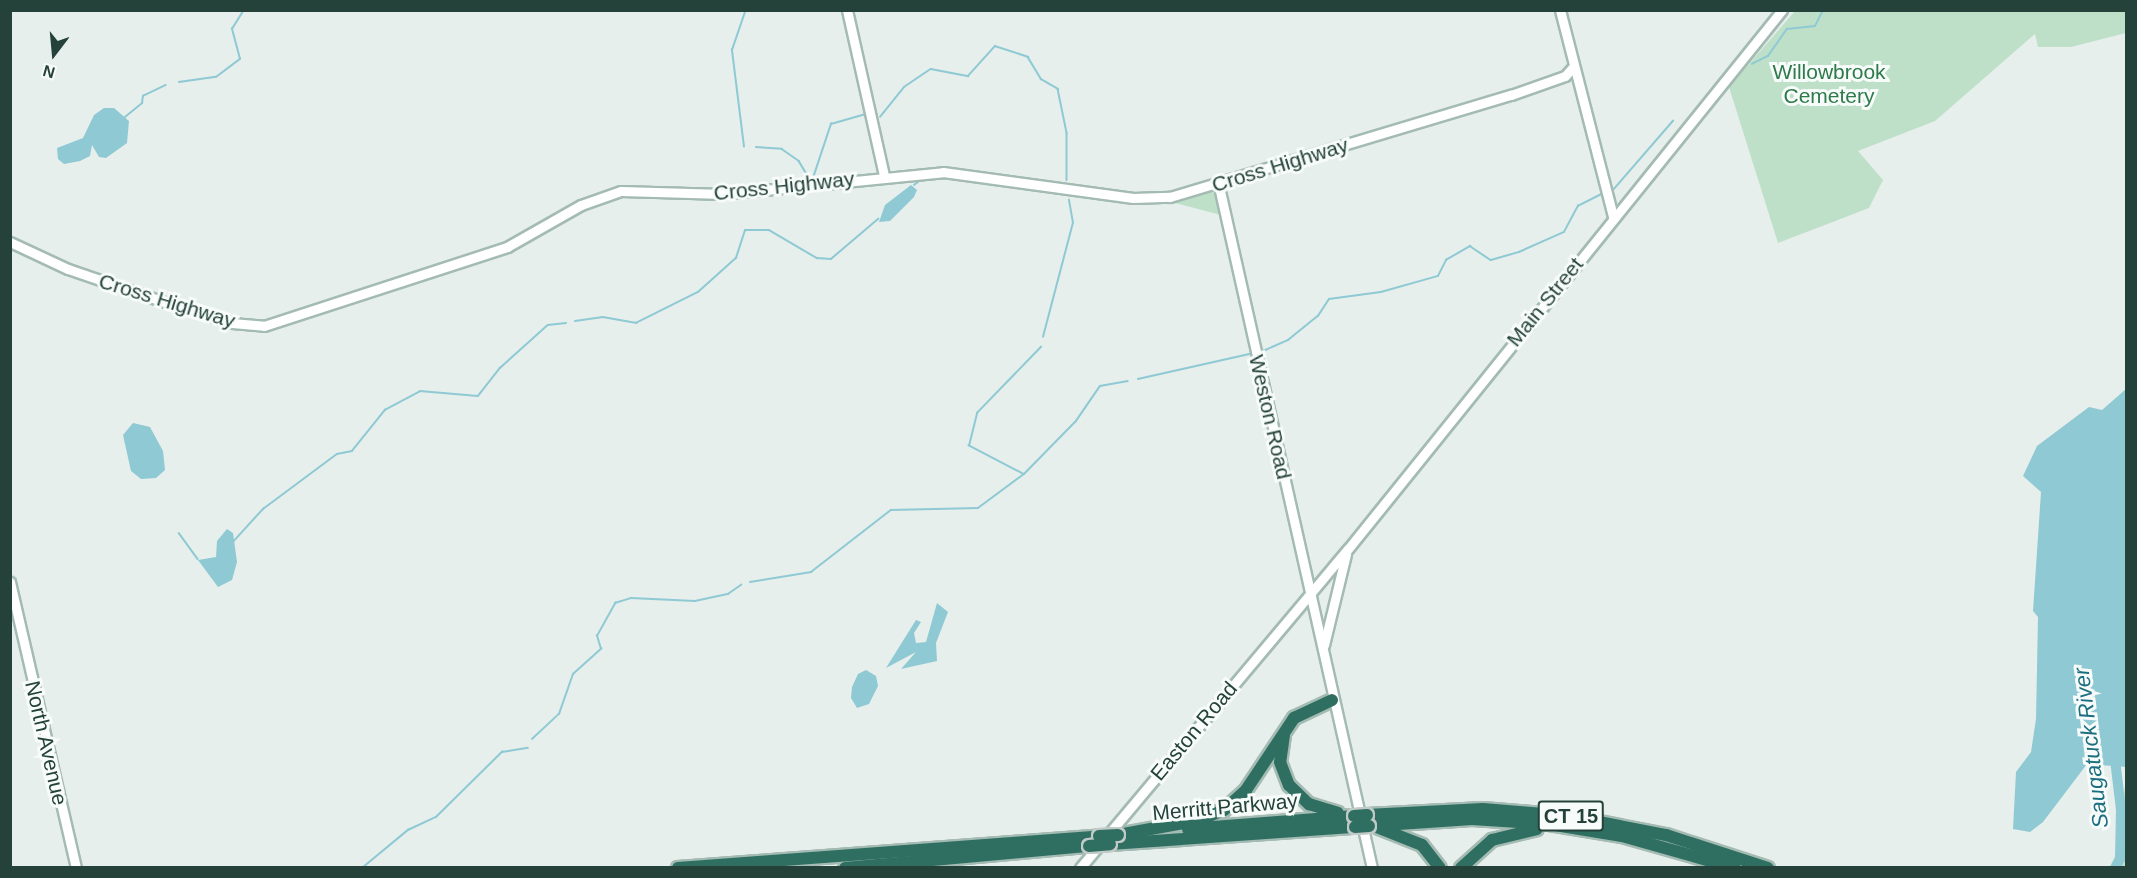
<!DOCTYPE html>
<html>
<head>
<meta charset="utf-8">
<style>
  body { margin:0 }
  #map { position:relative; width:2137px; height:878px; overflow:hidden; background:#e6efeb; font-family:Arial,sans-serif }
  div>[style] { position:absolute }
  .green>* { inset:0; background:#bfe0c8 }
  .water>* { inset:0; background:#8ec9d4 }
  .stream>* { height:1.5px; margin:-0.75px; padding:0 0.75px; transform-origin:0.75px; border-radius:0.75px; background:#8ec9d4 }
  .river>* { height:10px; margin:-5px; padding:0 5px; transform-origin:5px; border-radius:5px; background:#8ec9d4 }
  .roads { filter:drop-shadow(2px 0 #a4bbb3) drop-shadow(-2px 0 #a4bbb3) drop-shadow(0 2px #a4bbb3) drop-shadow(0 -2px #a4bbb3) }
  .secondary>* { height:9px; margin:-4.5px; padding:0 4.5px; transform-origin:4.5px; border-radius:4.5px; background:#fff }
  .highway>* { height:12px; margin:-6px; padding:0 6px; transform-origin:6px; border-radius:6px; background:#2f6f62 }
  .bridges { filter:drop-shadow(2px 0 #c2cac8) drop-shadow(-2px 0 #c2cac8) drop-shadow(0 2px #c2cac8) drop-shadow(0 -2px #c2cac8) }
  .highway-bridge>* { height:12px; margin:-6px; padding:0 6px; transform-origin:6px; border-radius:6px; background:#2f6f62 }
  span { translate:-50% -50%; white-space:nowrap; text-align:center; line-height:1.15; -webkit-text-stroke:6px #f7fbf9; paint-order:stroke }
  .shield-label span { padding:2px 4px; background:#f7fbf9; border:2px solid; border-radius:4px; -webkit-text-stroke-width:0 }
  .shield-label { font-size:20px; color:#24423a; font-weight:700 }
  .park-label { font-size:21px; color:#2d7a4b }
  .street-label { font-size:21px; color:#24423a }
  .water-label { font-size:22px; color:#1c6f80; font-style:italic }
  .frame { position:absolute; inset:0; border:12px solid #24423a; pointer-events:none }
  .north { position:absolute; left:24px; top:24px; width:60px; height:60px; -webkit-text-stroke:4px #f7fbf9; paint-order:stroke; rotate:196deg; font-size:16px; font-weight:700; line-height:24px; text-align:center; color:#24423a }
  .north::after { content:''; display:block; margin:auto; width:21px; height:27px; background:#24423a; clip-path:polygon(50% 0,100% 100%,50% 72%,0 100%) }
</style>
</head>
<body>
<div id="map">
  <div class="green">
    <div style="clip-path:polygon(1795px 11px,2126px 11px,2126px 33px,2071px 47px,2038px 47px,2035px 34px,1935px 121px,1858px 151px,1883px 180px,1869px 208px,1778px 243px,1729px 87px)"></div>
    <div style="clip-path:polygon(1213px 191px,1221px 215px,1171px 202px,1181px 200px)"></div>
    <div style="clip-path:polygon(2126px 778px,2126px 867px,2110px 867px,2115px 856px)"></div>
  </div>
  <div class="water">
    <div style="clip-path:polygon(104px 108px,114px 108px,129px 121px,127px 143px,106px 158px,99px 157px,92px 145px,90px 156px,80px 161px,64px 164px,58px 159px,57px 148px,83px 138px,94px 115px)"></div>
    <div style="clip-path:polygon(911px 185px,917px 190px,914px 197px,890px 221px,879px 222px,885px 205px)"></div>
    <div style="clip-path:polygon(2126px 389px,2126px 767px,2087px 764px,2043px 822px,2030px 832px,2013px 829px,2016px 772px,2031px 752px,2036px 719px,2038px 617px,2033px 611px,2041px 492px,2023px 476px,2037px 446px,2089px 407px,2102px 410px)"></div>
    <div style="clip-path:polygon(133px 423px,150px 427px,163px 451px,165px 470px,156px 478px,141px 479px,131px 471px,123px 435px)"></div>
    <div style="clip-path:polygon(227px 529px,233px 533px,237px 562px,232px 580px,218px 587px,198px 560px,216px 557px,217px 541px)"></div>
    <div style="clip-path:polygon(937px 603px,948px 612px,936px 643px,937px 661px,901px 669px,916px 652px,886px 668px,916px 620px,921px 622px,914px 633px,916px 643px,926px 642px)"></div>
    <div style="clip-path:polygon(866px 670px,876px 676px,878px 686px,869px 704px,857px 708px,851px 698px,852px 687px,858px 674px)"></div>
  </div>
  <div class="stream">
    <div style="left:1752px;top:64px;width:18px;rotate:-27deg"></div>
    <div style="left:1768px;top:56px;width:33px;rotate:-55deg"></div>
    <div style="left:1787px;top:29px;width:28px;rotate:-6deg"></div>
    <div style="left:1815px;top:26px;width:18px;rotate:-63deg"></div>
    <div style="left:179px;top:82px;width:37px;rotate:-8deg"></div>
    <div style="left:216px;top:77px;width:30px;rotate:-37deg"></div>
    <div style="left:240px;top:59px;width:31px;rotate:-105deg"></div>
    <div style="left:232px;top:29px;width:22px;rotate:-58deg"></div>
    <div style="left:125px;top:117px;width:22px;rotate:-39deg"></div>
    <div style="left:142px;top:103px;width:7px;rotate:-82deg"></div>
    <div style="left:143px;top:96px;width:25px;rotate:-26deg"></div>
    <div style="left:880px;top:117px;width:38px;rotate:-51deg"></div>
    <div style="left:904px;top:87px;width:32px;rotate:-34deg"></div>
    <div style="left:931px;top:69px;width:38px;rotate:11deg"></div>
    <div style="left:968px;top:76px;width:40px;rotate:-48deg"></div>
    <div style="left:995px;top:46px;width:35px;rotate:18deg"></div>
    <div style="left:1028px;top:57px;width:26px;rotate:59deg"></div>
    <div style="left:1041px;top:79px;width:20px;rotate:30deg"></div>
    <div style="left:1058px;top:89px;width:45px;rotate:78.4deg"></div>
    <div style="left:1067px;top:133px;width:47px;rotate:90deg"></div>
    <div style="left:744px;top:147px;width:98px;rotate:-97.1deg"></div>
    <div style="left:732px;top:50px;width:40px;rotate:-71.1deg"></div>
    <div style="left:756px;top:147px;width:26px;rotate:4deg"></div>
    <div style="left:782px;top:149px;width:21px;rotate:35deg"></div>
    <div style="left:799px;top:161px;width:17px;rotate:59deg"></div>
    <div style="left:814px;top:175px;width:54px;rotate:-71.6deg"></div>
    <div style="left:831px;top:124px;width:35px;rotate:-16deg"></div>
    <div style="left:946px;top:178px;width:32px;rotate:5deg"></div>
    <div style="left:914px;top:185px;width:5px;rotate:-37deg"></div>
    <div style="left:1614px;top:189px;width:90px;rotate:-49.1deg"></div>
    <div style="left:575px;top:321px;width:28px;rotate:-8deg"></div>
    <div style="left:603px;top:317px;width:34px;rotate:10deg"></div>
    <div style="left:636px;top:323px;width:69px;rotate:-26.6deg"></div>
    <div style="left:698px;top:292px;width:51px;rotate:-41.8deg"></div>
    <div style="left:736px;top:258px;width:29px;rotate:-72deg"></div>
    <div style="left:745px;top:230px;width:24px"></div>
    <div style="left:769px;top:230px;width:56px;rotate:30.3deg"></div>
    <div style="left:817px;top:258px;width:14px;rotate:4deg"></div>
    <div style="left:831px;top:259px;width:62px;rotate:-40.4deg"></div>
    <div style="left:1043px;top:337px;width:118px;rotate:-75.3deg"></div>
    <div style="left:1073px;top:223px;width:23px;rotate:-100deg"></div>
    <div style="left:1261px;top:352px;width:30px;rotate:-24deg"></div>
    <div style="left:1288px;top:340px;width:38px;rotate:-39deg"></div>
    <div style="left:1318px;top:316px;width:20px;rotate:-57deg"></div>
    <div style="left:1329px;top:299px;width:52px;rotate:-7.7deg"></div>
    <div style="left:1381px;top:292px;width:59px;rotate:-15.7deg"></div>
    <div style="left:1438px;top:276px;width:18px;rotate:-63deg"></div>
    <div style="left:1446px;top:260px;width:28px;rotate:-30deg"></div>
    <div style="left:1470px;top:246px;width:25px;rotate:34deg"></div>
    <div style="left:1491px;top:260px;width:29px;rotate:-16deg"></div>
    <div style="left:1519px;top:252px;width:49px;rotate:-24deg"></div>
    <div style="left:1564px;top:232px;width:30px;rotate:-62deg"></div>
    <div style="left:1578px;top:206px;width:27px;rotate:-27deg"></div>
    <div style="left:1138px;top:379px;width:115px;rotate:-12.6deg"></div>
    <div style="left:1023px;top:474px;width:61px;rotate:-152.6deg"></div>
    <div style="left:969px;top:446px;width:34px;rotate:-76deg"></div>
    <div style="left:977px;top:413px;width:92px;rotate:-45.9deg"></div>
    <div style="left:179px;top:533px;width:32px;rotate:54deg"></div>
    <div style="left:233px;top:542px;width:45px;rotate:-47.7deg"></div>
    <div style="left:263px;top:509px;width:92px;rotate:-36.6deg"></div>
    <div style="left:337px;top:454px;width:15px;rotate:-11deg"></div>
    <div style="left:352px;top:451px;width:53px;rotate:-51.2deg"></div>
    <div style="left:385px;top:410px;width:40px;rotate:-28deg"></div>
    <div style="left:420px;top:391px;width:58px;rotate:4.9deg"></div>
    <div style="left:478px;top:396px;width:36px;rotate:-52deg"></div>
    <div style="left:500px;top:368px;width:64px;rotate:-41.9deg"></div>
    <div style="left:548px;top:325px;width:18px;rotate:-6deg"></div>
    <div style="left:750px;top:582px;width:62px;rotate:-9.3deg"></div>
    <div style="left:811px;top:572px;width:101px;rotate:-37.8deg"></div>
    <div style="left:891px;top:510px;width:87px;rotate:-1.3deg"></div>
    <div style="left:978px;top:508px;width:57px;rotate:-36.5deg"></div>
    <div style="left:1024px;top:474px;width:74px;rotate:-45.5deg"></div>
    <div style="left:1076px;top:421px;width:42px;rotate:-55.6deg"></div>
    <div style="left:1100px;top:386px;width:28px;rotate:-10deg"></div>
    <div style="left:532px;top:739px;width:37px;rotate:-43deg"></div>
    <div style="left:559px;top:714px;width:42px;rotate:-70.7deg"></div>
    <div style="left:573px;top:674px;width:38px;rotate:-42deg"></div>
    <div style="left:601px;top:649px;width:14px;rotate:-107deg"></div>
    <div style="left:597px;top:636px;width:38px;rotate:-61deg"></div>
    <div style="left:615px;top:603px;width:17px;rotate:-17deg"></div>
    <div style="left:631px;top:598px;width:64px;rotate:2.7deg"></div>
    <div style="left:695px;top:601px;width:34px;rotate:-12deg"></div>
    <div style="left:728px;top:594px;width:16px;rotate:-35deg"></div>
    <div style="left:2120px;top:859px;width:6px;rotate:9deg"></div>
    <div style="left:362px;top:868px;width:60px;rotate:-39.6deg"></div>
    <div style="left:408px;top:830px;width:31px;rotate:-25deg"></div>
    <div style="left:436px;top:817px;width:93px;rotate:-44.6deg"></div>
    <div style="left:502px;top:752px;width:26px;rotate:-9deg"></div>
  </div>
  <div class="river">
    <div style="left:2114px;top:751px;width:59px;rotate:83.2deg"></div>
    <div style="left:2121px;top:810px;width:49px;rotate:91.2deg"></div>
    <div style="left:2120px;top:859px;width:10px;rotate:119deg"></div>
  </div>
  <div class="roads">
    <div class="secondary">
      <div style="left:847px;top:10px;width:170px;rotate:77.4deg"></div>
      <div style="left:1560px;top:10px;width:214px;rotate:75.6deg"></div>
      <div style="left:1218px;top:182px;width:703px;rotate:77.35deg"></div>
      <div style="left:10px;top:242px;width:64px;rotate:25deg"></div>
      <div style="left:68px;top:269px;width:108px;rotate:18.9deg"></div>
      <div style="left:170px;top:304px;width:65px;rotate:17deg"></div>
      <div style="left:232px;top:323px;width:32px;rotate:5deg"></div>
      <div style="left:264px;top:326px;width:256px;rotate:-18deg"></div>
      <div style="left:507px;top:247px;width:85px;rotate:-29.6deg"></div>
      <div style="left:581px;top:205px;width:42px;rotate:-19.3deg"></div>
      <div style="left:621px;top:191px;width:103px;rotate:1.7deg"></div>
      <div style="left:724px;top:194px;width:220px;rotate:-5.7deg"></div>
      <div style="left:943px;top:172px;width:192px;rotate:7.8deg"></div>
      <div style="left:1133px;top:198px;width:37px;rotate:-2deg"></div>
      <div style="left:1170px;top:197px;width:356px;rotate:-16.7deg"></div>
      <div style="left:1511px;top:95px;width:57px;rotate:-19.4deg"></div>
      <div style="left:1565px;top:76px;width:13px;rotate:-48deg"></div>
      <div style="left:10px;top:582px;width:294px;rotate:77deg"></div>
      <div style="left:1324px;top:645px;width:94px;rotate:-76.4deg"></div>
      <div style="left:1080px;top:868px;width:417px;rotate:-50deg"></div>
      <div style="left:1348px;top:549px;width:692px;rotate:-51.16deg"></div>
    </div>
    <div class="highway">
      <div style="left:1284px;top:735px;width:27px;rotate:98deg"></div>
      <div style="left:1280px;top:762px;width:25px;rotate:69deg"></div>
      <div style="left:1289px;top:785px;width:28px;rotate:44deg"></div>
      <div style="left:1309px;top:804px;width:30px;rotate:17deg"></div>
      <div style="left:1367px;top:815px;width:116px;rotate:-3deg"></div>
      <div style="left:1483px;top:809px;width:85px;rotate:4.7deg"></div>
      <div style="left:1568px;top:816px;width:100px;rotate:11deg"></div>
      <div style="left:1666px;top:835px;width:107px;rotate:17.9deg"></div>
      <div style="left:1369px;top:826px;width:103px;rotate:-3.9deg"></div>
      <div style="left:1472px;top:819px;width:77px;rotate:3.7deg"></div>
      <div style="left:1549px;top:824px;width:74px;rotate:9.3deg"></div>
      <div style="left:1622px;top:836px;width:117px;rotate:15.8deg"></div>
      <div style="left:1379px;top:828px;width:46px;rotate:21.6deg"></div>
      <div style="left:1422px;top:845px;width:29px;rotate:52deg"></div>
      <div style="left:1188px;top:829px;width:167px;rotate:-4.5deg"></div>
      <div style="left:1118px;top:835px;width:83px;rotate:-10.4deg"></div>
      <div style="left:1200px;top:820px;width:26px;rotate:-23deg"></div>
      <div style="left:1224px;top:810px;width:30px;rotate:-42deg"></div>
      <div style="left:1246px;top:790px;width:87px;rotate:-56.3deg"></div>
      <div style="left:1294px;top:718px;width:42px;rotate:-25.3deg"></div>
      <div style="left:1110px;top:844px;width:246px;rotate:-4deg"></div>
      <div style="left:678px;top:868px;width:422px;rotate:-4.3deg"></div>
      <div style="left:845px;top:868px;width:245px;rotate:-5.2deg"></div>
      <div style="left:1461px;top:868px;width:42px;rotate:-42.1deg"></div>
      <div style="left:1492px;top:840px;width:46px;rotate:-13.7deg"></div>
    </div>
  </div>
  <div class="bridges">
    <div class="highway-bridge">
      <div style="left:1354px;top:816px;width:13px;rotate:-4deg"></div>
      <div style="left:1355px;top:827px;width:14px;rotate:-4deg"></div>
      <div style="left:1099px;top:836px;width:19px;rotate:-3deg"></div>
      <div style="left:1089px;top:846px;width:21px;rotate:-5deg"></div>
    </div>
  </div>
  <div class="shield-label">
    <span style="left:1571px;top:816px">CT 15</span>
  </div>
  <div class="park-label">
    <span style="left:1829px;top:84px">Willowbrook<br>Cemetery</span>
  </div>
  <div class="street-label">
    <span style="left:1280px;top:165px;rotate:-17deg">Cross Highway</span>
    <span style="left:784px;top:186px;rotate:-6deg">Cross Highway</span>
    <span style="left:167px;top:301px;rotate:17deg">Cross Highway</span>
    <span style="left:1545px;top:302px;rotate:-51deg">Main Street</span>
    <span style="left:1270px;top:417px;rotate:77deg">Weston Road</span>
    <span style="left:1194px;top:731px;rotate:-50deg">Easton Road</span>
    <span style="left:46px;top:743px;rotate:77deg">North Avenue</span>
    <span style="left:1225px;top:807px;rotate:-5deg">Merritt Parkway</span>
  </div>
  <div class="water-label">
    <span style="left:2091px;top:748px;rotate:-97deg">Saugatuck River</span>
  </div>
  <div class="frame"></div>
  <div class="north">N</div>
</div>
</body>
</html>
